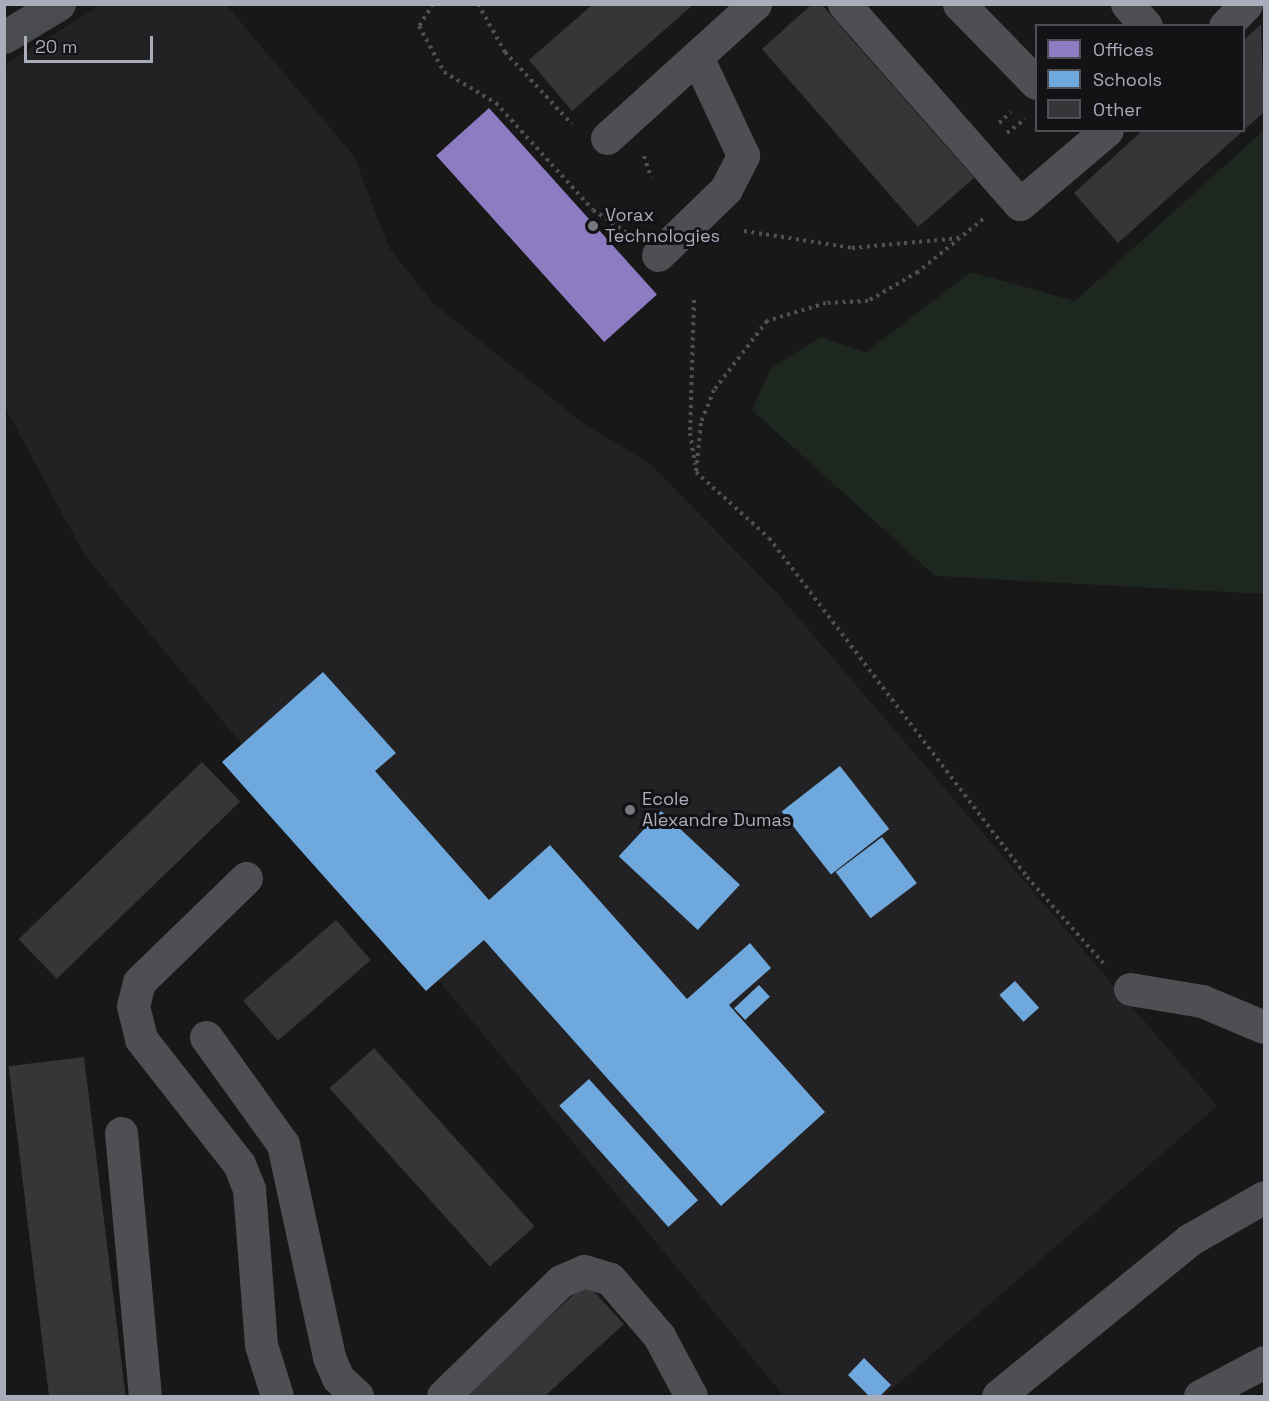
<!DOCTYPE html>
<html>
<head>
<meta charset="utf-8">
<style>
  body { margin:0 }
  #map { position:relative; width:1269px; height:1401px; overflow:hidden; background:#181818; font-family:"Space Grotesk",sans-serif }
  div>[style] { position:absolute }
  .built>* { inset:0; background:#222225 }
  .green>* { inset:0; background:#1e2620 }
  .offices>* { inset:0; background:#8e7cc3; transform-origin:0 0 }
  .schools>* { inset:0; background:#6fa8dc; transform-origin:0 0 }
  .building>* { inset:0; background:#363638; transform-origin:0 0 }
  .path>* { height:4px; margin-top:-2px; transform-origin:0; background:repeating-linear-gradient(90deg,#4f4f54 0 3px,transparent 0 7.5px) }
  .minor>* { height:33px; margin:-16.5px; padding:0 16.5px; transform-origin:16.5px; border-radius:16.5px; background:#4e4e53 }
  .major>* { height:33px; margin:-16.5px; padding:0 16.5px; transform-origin:16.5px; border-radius:16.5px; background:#4a4b4e }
  .dots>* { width:16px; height:16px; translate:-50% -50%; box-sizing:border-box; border:3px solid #131215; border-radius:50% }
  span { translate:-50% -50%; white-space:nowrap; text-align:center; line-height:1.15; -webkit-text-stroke:6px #131215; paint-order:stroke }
  .poi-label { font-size:18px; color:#a9acba }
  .left { translate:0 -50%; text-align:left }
  .frame { position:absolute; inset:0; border:6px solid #a9acba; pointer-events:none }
  .legend { position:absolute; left:1035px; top:24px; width:210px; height:108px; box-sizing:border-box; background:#131215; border:2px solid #4f5057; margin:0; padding:8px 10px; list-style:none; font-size:18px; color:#a9acba }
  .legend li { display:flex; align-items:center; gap:12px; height:30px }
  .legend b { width:30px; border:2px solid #4f5057 }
  .scale { position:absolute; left:24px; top:36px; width:129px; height:27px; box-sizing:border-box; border:3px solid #a9acba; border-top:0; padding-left:8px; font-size:18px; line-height:21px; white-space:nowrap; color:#a9acba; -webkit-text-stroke:4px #131215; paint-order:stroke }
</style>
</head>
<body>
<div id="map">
  <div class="built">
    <div style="clip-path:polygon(100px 5px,226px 5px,354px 156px,389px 248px,433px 303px,584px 424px,649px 463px,776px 592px,1217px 1106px,884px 1396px,784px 1396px,84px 554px,5px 407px,5px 65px)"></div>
  </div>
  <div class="green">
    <div style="clip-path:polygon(1264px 130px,1264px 594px,935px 576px,752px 410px,771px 368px,821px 337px,866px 352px,971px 272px,1075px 301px)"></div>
  </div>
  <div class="offices">
    <div style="left:489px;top:108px;width:251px;height:71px;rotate:48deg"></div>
  </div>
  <div class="schools">
    <div style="clip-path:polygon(323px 672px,396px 753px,375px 771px,489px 900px,550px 845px,687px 999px,750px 943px,771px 968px,729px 1005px,825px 1112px,721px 1206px,484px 940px,426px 991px,222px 762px)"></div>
    <div style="left:840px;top:766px;width:80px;height:74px;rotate:52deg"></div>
    <div style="left:661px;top:811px;width:108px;height:62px;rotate:43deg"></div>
    <div style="left:882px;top:837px;width:58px;height:58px;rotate:53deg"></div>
    <div style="left:1015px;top:981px;width:36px;height:21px;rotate:48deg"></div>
    <div style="left:759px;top:985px;width:16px;height:34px;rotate:47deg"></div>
    <div style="left:589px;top:1079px;width:163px;height:40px;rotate:48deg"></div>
    <div style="clip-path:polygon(864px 1358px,891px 1385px,880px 1396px,869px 1396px,848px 1375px)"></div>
  </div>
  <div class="building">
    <div style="clip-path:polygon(593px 4px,694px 4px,572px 111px,529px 60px)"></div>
    <div style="clip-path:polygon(812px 4px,821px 4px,974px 178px,918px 227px,762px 49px)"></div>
    <div style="clip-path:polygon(1261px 24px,1264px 112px,1118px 243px,1074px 193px,1143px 130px,1244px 130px,1244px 40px)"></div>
    <div style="left:202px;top:762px;width:55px;height:255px;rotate:46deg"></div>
    <div style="left:336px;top:920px;width:53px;height:123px;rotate:49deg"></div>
    <div style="left:374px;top:1048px;width:240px;height:60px;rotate:48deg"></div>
    <div style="left:84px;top:1057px;width:341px;height:76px;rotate:83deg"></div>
    <div style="clip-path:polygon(586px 1283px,624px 1324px,545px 1396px,463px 1396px)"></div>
  </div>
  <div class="path">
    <div style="left:433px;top:4px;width:26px;rotate:122deg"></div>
    <div style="left:419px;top:26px;width:52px;rotate:61.5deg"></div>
    <div style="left:444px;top:72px;width:61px;rotate:30.8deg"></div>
    <div style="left:496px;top:103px;width:144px;rotate:47.8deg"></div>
    <div style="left:593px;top:210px;width:40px;rotate:34deg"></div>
    <div style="left:478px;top:4px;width:55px;rotate:60.6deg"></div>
    <div style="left:505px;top:52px;width:98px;rotate:47.1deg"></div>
    <div style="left:999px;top:123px;width:16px;rotate:-43deg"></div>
    <div style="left:1007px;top:133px;width:23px;rotate:-38deg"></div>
    <div style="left:644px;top:156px;width:23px;rotate:72deg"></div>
    <div style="left:983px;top:219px;width:84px;rotate:140.8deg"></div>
    <div style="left:918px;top:272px;width:58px;rotate:149.9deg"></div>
    <div style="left:868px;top:301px;width:42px;rotate:177.3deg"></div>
    <div style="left:826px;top:303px;width:62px;rotate:163deg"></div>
    <div style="left:767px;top:321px;width:87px;rotate:127.5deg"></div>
    <div style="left:714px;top:390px;width:35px;rotate:112deg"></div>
    <div style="left:701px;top:423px;width:49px;rotate:95.8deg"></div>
    <div style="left:696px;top:472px;width:98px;rotate:42.1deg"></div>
    <div style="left:769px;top:538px;width:426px;rotate:52.7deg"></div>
    <div style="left:1027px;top:877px;width:115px;rotate:48.5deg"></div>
    <div style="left:744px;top:231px;width:109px;rotate:8.9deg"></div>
    <div style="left:852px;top:248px;width:108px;rotate:-5.3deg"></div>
    <div style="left:694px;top:300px;width:133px;rotate:91.7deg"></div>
    <div style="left:690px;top:433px;width:32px;rotate:81deg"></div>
  </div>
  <div class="minor">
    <div style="left:844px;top:4px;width:266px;rotate:48.7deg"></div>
    <div style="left:1020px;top:204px;width:114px;rotate:-40.4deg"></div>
    <div style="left:959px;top:4px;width:110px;rotate:45.7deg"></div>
    <div style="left:1127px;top:4px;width:29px;rotate:49deg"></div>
    <div style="left:1225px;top:26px;width:30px;rotate:-46deg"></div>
    <div style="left:607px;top:138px;width:200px;rotate:-42.2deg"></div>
    <div style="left:658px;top:255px;width:95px;rotate:-44.1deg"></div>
    <div style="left:726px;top:189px;width:38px;rotate:-63deg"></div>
    <div style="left:743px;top:155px;width:108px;rotate:-115.1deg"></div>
    <div style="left:246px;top:878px;width:149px;rotate:135.8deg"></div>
    <div style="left:139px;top:982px;width:25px;rotate:104deg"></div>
    <div style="left:133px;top:1006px;width:34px;rotate:76deg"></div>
    <div style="left:141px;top:1039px;width:159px;rotate:51.9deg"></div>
    <div style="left:239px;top:1164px;width:27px;rotate:68deg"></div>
    <div style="left:249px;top:1189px;width:156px;rotate:85.6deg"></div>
    <div style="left:261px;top:1345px;width:53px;rotate:72.6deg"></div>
    <div style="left:1130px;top:989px;width:73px;rotate:9.5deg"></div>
    <div style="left:1202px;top:1001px;width:67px;rotate:22.8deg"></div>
    <div style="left:206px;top:1037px;width:132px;rotate:54.3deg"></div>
    <div style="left:283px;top:1144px;width:218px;rotate:77.8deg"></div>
    <div style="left:329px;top:1357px;width:23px;rotate:67deg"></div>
    <div style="left:338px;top:1378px;width:26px;rotate:43deg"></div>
    <div style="left:121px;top:1133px;width:264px;rotate:84.8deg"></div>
    <div style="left:443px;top:1396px;width:165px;rotate:-44.3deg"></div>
    <div style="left:561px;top:1281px;width:25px;rotate:-23deg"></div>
    <div style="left:584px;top:1271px;width:27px;rotate:17deg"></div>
    <div style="left:610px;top:1279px;width:75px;rotate:49.3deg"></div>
    <div style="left:659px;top:1336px;width:68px;rotate:61.9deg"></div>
    <div style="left:998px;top:1396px;width:247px;rotate:-39.2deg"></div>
    <div style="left:1189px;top:1240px;width:86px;rotate:-29.8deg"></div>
    <div style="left:1200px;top:1396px;width:72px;rotate:-28deg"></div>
  </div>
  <div class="major">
    <div style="left:4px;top:37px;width:64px;rotate:-31deg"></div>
  </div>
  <div class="dots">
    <div style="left:593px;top:226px;background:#767881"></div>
    <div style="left:630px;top:810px;background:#767881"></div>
  </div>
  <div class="poi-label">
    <span class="left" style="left:605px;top:226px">Vorax<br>Technologies</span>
    <span class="left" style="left:642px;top:810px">Ecole<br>Alexandre Dumas</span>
  </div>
  <div class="frame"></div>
  <ul class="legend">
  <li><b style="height:16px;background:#8e7cc3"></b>Offices</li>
  <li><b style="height:16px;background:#6fa8dc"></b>Schools</li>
  <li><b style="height:16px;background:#363638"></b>Other</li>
  </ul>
  <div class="scale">20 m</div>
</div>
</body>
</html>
